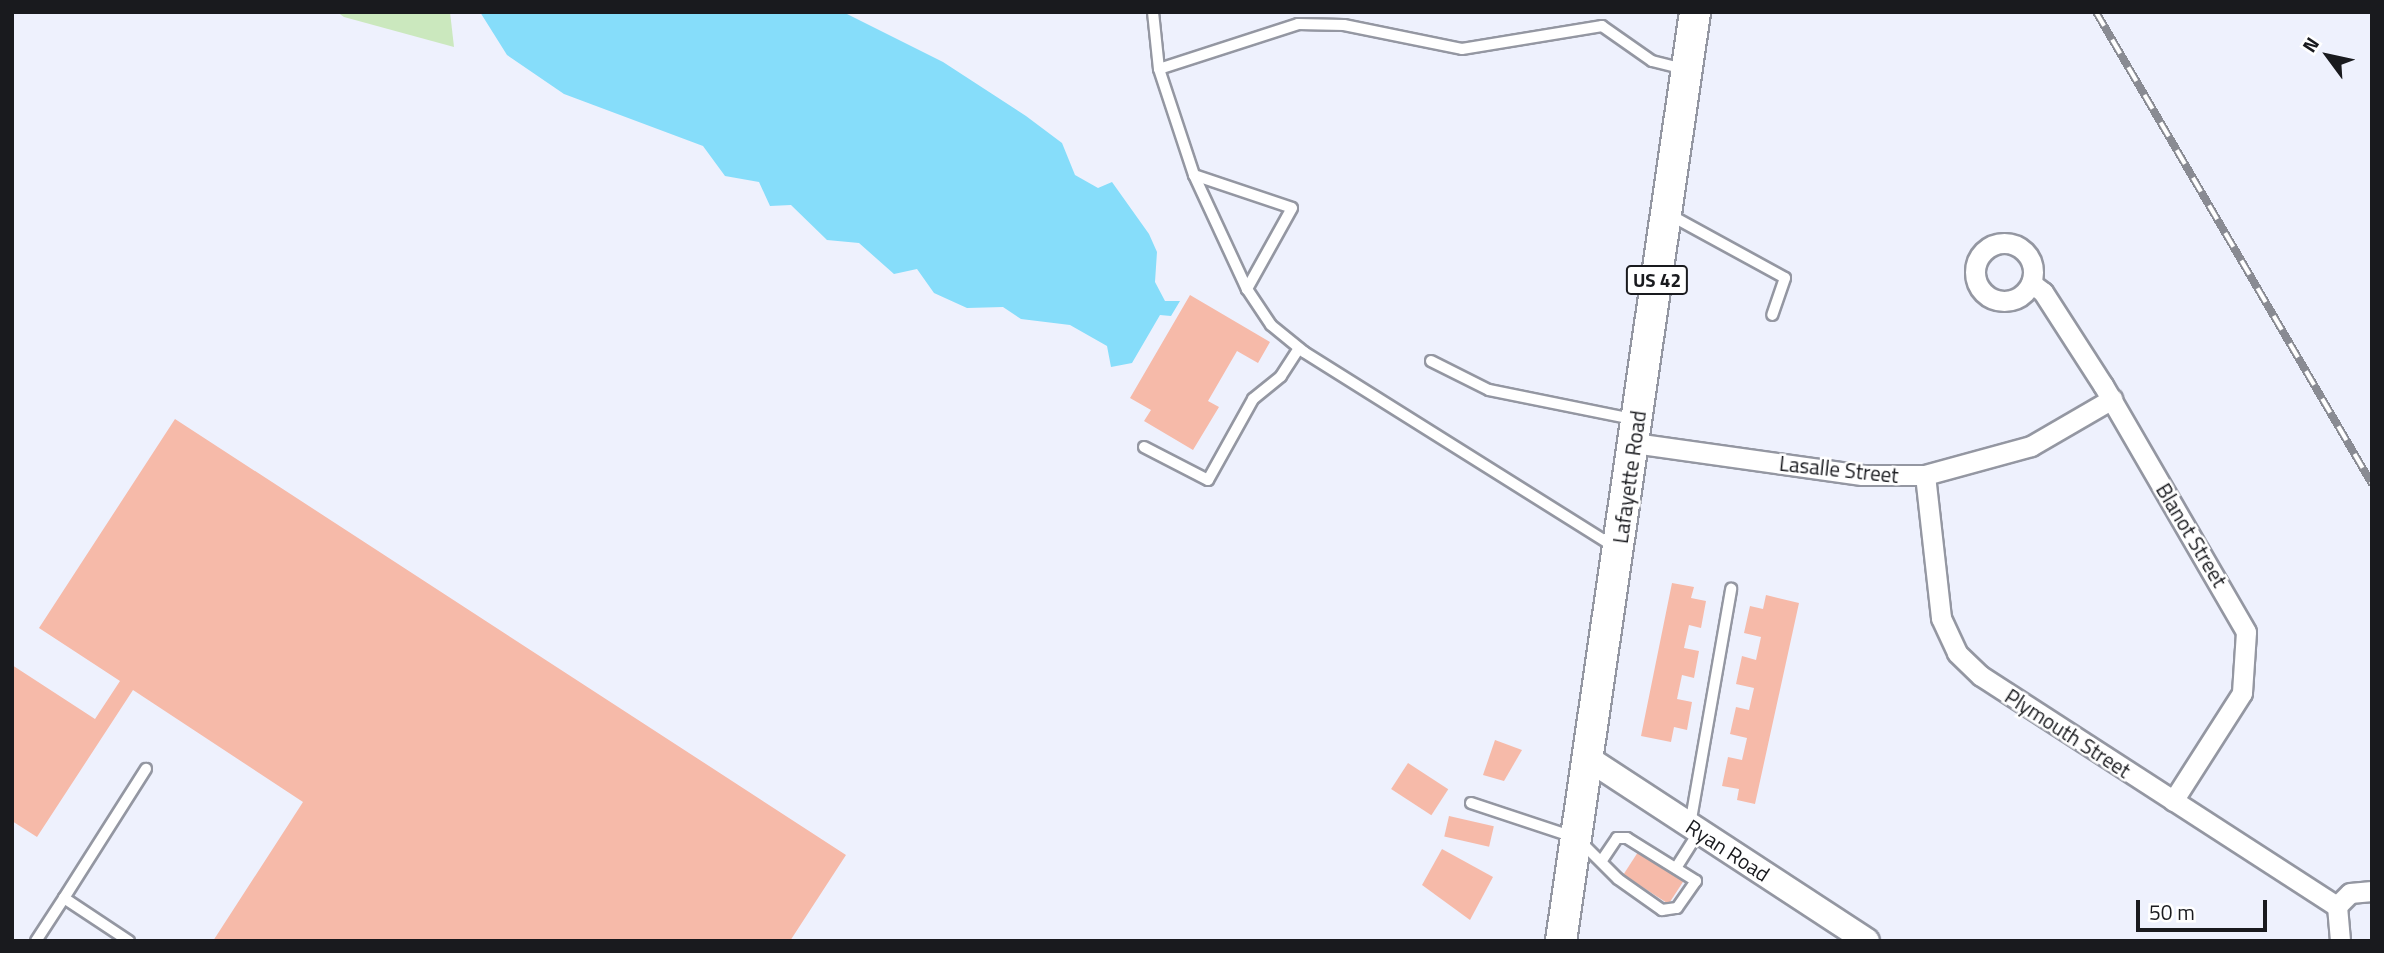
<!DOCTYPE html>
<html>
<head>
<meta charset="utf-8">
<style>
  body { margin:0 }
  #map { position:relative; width:2384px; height:953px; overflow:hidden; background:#eef1fd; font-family:"Titillium Web",sans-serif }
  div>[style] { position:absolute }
  .green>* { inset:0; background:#cbe8be }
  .water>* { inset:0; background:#86ddfa }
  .building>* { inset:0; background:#f6baa9; transform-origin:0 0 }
  .roads { filter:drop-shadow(2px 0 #9497a2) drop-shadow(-2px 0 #9497a2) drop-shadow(0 2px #9497a2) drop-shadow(0 -2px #9497a2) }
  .service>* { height:10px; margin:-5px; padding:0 5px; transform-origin:5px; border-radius:5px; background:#fff }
  .minor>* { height:19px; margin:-9.5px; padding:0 9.5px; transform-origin:9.5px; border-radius:9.5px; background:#fff }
  .minor>.ring { margin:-9.5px; padding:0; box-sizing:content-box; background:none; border:19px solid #fff; border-radius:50% }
  .tertiary>* { height:24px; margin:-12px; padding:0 12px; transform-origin:12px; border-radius:12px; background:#fff }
  .primary>* { height:30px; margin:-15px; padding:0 15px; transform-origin:15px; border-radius:15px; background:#fff }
  .rail>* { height:8px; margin-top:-4px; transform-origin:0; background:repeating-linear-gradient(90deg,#fff 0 16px,#898b93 0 32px); box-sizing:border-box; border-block:2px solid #898b93 }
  span { translate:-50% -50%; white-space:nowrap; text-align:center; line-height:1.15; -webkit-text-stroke:5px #fff; paint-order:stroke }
  .shield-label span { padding:2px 5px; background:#fff; border:2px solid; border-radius:5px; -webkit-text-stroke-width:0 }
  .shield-label { font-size:19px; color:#191a1e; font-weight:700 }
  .street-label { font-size:21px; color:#191a1e }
  .frame { position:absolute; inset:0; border:14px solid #191a1e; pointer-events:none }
  .north { position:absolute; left:2293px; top:21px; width:70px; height:70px; -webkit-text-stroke:5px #fff; paint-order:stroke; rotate:303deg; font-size:19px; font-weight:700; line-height:28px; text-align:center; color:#191a1e }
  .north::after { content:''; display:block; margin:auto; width:24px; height:32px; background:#191a1e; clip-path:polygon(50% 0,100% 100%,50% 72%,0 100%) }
  .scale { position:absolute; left:2136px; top:900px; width:131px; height:32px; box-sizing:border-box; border:4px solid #191a1e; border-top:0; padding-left:9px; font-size:21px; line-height:24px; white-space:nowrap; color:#191a1e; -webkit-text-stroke:5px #fff; paint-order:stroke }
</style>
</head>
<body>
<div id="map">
  <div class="green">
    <div style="clip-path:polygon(337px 12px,450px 12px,454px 47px,344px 17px)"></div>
  </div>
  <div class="water">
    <div style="clip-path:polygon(480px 12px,843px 12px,943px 62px,1026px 116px,1062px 143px,1075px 175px,1098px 188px,1112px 182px,1149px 234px,1157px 252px,1155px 282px,1165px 301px,1180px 301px,1171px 316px,1160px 315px,1132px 363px,1111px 367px,1107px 346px,1070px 325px,1021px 319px,1003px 307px,967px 308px,934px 293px,917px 269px,894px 274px,859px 243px,827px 240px,791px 205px,770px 206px,759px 182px,725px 176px,703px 146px,564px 94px,507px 55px)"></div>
  </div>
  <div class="building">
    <div style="clip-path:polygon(1190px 295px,1270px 342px,1258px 363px,1237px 351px,1208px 401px,1219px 407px,1193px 450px,1144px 421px,1151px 410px,1130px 398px)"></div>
    <div style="clip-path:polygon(175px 419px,846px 855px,790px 941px,213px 941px,303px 802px,133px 690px,37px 837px,12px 821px,12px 665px,95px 719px,120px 681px,39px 628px)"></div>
    <div style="clip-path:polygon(1672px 583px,1694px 587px,1691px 598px,1706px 601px,1701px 628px,1689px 625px,1684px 648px,1699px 651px,1694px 678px,1682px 675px,1677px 699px,1692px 702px,1687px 730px,1674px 727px,1671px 742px,1641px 736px)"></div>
    <div style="clip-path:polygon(1766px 595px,1799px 603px,1755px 804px,1737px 800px,1739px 789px,1722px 786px,1728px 757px,1742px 760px,1747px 738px,1730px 734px,1736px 707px,1749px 710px,1754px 688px,1736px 684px,1742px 656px,1756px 660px,1761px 637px,1744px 633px,1750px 606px,1763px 609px)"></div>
    <div style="clip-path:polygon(1495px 740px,1522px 750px,1504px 781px,1483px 775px)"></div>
    <div style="left:1408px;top:763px;width:48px;height:31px;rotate:33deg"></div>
    <div style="left:1449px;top:816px;width:46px;height:21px;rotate:13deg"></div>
    <div style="clip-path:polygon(1442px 849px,1493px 877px,1470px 920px,1422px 885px)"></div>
    <div style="left:1638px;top:852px;width:54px;height:27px;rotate:33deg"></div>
  </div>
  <div class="roads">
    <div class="service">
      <div style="left:1153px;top:12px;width:57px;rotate:84deg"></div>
      <div style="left:1159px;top:69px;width:112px;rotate:71.7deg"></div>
      <div style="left:1194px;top:175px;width:126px;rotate:65.1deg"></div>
      <div style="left:1247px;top:289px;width:43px;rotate:56.3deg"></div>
      <div style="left:1271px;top:325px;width:43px;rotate:39.3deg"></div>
      <div style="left:1304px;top:352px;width:363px;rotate:32.1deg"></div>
      <div style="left:1159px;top:69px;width:146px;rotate:-17.9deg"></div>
      <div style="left:1298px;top:24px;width:46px;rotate:1.2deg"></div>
      <div style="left:1344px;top:25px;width:120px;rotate:11.5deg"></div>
      <div style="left:1462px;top:49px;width:142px;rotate:-9.3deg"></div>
      <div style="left:1602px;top:26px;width:61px;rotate:35deg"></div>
      <div style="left:1652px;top:61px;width:32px;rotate:14deg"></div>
      <div style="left:1194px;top:175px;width:103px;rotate:18.6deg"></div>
      <div style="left:1292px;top:208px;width:93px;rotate:119.1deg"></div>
      <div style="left:1670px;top:215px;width:131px;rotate:28.7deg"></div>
      <div style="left:1785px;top:278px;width:39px;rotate:109deg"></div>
      <div style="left:1431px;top:361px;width:65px;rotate:26.6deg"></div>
      <div style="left:1489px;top:390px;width:147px;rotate:11.4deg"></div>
      <div style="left:1144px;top:447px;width:72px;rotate:27.3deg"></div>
      <div style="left:1208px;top:480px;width:93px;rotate:-60.9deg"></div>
      <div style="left:1253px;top:399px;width:36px;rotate:-39deg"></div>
      <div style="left:1281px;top:376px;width:33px;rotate:-57deg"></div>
      <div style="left:1471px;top:803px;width:112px;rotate:18.3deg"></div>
      <div style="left:1577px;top:838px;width:58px;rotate:45deg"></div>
      <div style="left:1618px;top:879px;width:54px;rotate:35.2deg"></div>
      <div style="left:1662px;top:910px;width:15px;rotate:-8deg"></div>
      <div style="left:1677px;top:908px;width:33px;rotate:-55deg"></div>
      <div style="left:1696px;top:881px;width:81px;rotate:-148.1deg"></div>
      <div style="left:1627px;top:838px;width:10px;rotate:180deg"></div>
      <div style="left:1617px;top:838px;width:27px;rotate:124deg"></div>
      <div style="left:1690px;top:825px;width:240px;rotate:-80.1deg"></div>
      <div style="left:1676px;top:868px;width:41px;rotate:-57.8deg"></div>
      <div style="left:64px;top:898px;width:153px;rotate:-57.6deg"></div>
      <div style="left:36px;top:941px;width:51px;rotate:-56.9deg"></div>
      <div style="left:64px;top:898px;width:78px;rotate:33.5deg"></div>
    </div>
    <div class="minor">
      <div class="ring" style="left:1975px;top:243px;width:39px;height:39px"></div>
      <div style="left:2031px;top:283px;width:15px;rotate:37deg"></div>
      <div style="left:2043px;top:292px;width:111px;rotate:57.2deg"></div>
      <div style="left:2103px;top:385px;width:285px;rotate:59.9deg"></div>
      <div style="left:2246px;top:632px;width:61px;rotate:93.8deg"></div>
      <div style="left:2242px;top:693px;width:128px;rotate:122.6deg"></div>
      <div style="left:1634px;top:443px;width:230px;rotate:8deg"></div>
      <div style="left:1862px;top:475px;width:63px"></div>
      <div style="left:1925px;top:475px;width:110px;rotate:-15.3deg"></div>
      <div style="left:2031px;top:446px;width:94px;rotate:-30.1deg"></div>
      <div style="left:1925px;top:475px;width:144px;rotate:83.6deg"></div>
      <div style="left:1941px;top:618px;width:38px;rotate:65deg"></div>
      <div style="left:1957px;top:653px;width:33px;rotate:44deg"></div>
      <div style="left:1981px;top:676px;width:424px;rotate:32.9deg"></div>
      <div style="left:2337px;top:906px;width:35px;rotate:85deg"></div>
      <div style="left:2337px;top:906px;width:18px;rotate:-45deg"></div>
      <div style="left:2350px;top:893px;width:22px;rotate:-5deg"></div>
    </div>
    <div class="tertiary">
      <div style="left:1589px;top:759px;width:332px;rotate:33.2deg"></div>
    </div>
    <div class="primary">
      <div style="left:1561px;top:941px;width:939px;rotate:-81.79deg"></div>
    </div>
  </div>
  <div class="rail">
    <div style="left:2096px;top:12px;width:547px;rotate:59.68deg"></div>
  </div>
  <div class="shield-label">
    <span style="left:1657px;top:280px">US 42</span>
  </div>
  <div class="street-label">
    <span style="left:1839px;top:469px;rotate:6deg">Lasalle Street</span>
    <span style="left:1629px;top:477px;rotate:-82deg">Lafayette Road</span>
    <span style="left:2192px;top:535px;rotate:59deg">Blanot Street</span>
    <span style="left:2068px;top:733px;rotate:33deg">Plymouth Street</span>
    <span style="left:1728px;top:850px;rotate:33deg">Ryan Road</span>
  </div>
  <div class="frame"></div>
  <div class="north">N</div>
  <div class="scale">50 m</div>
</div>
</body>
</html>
